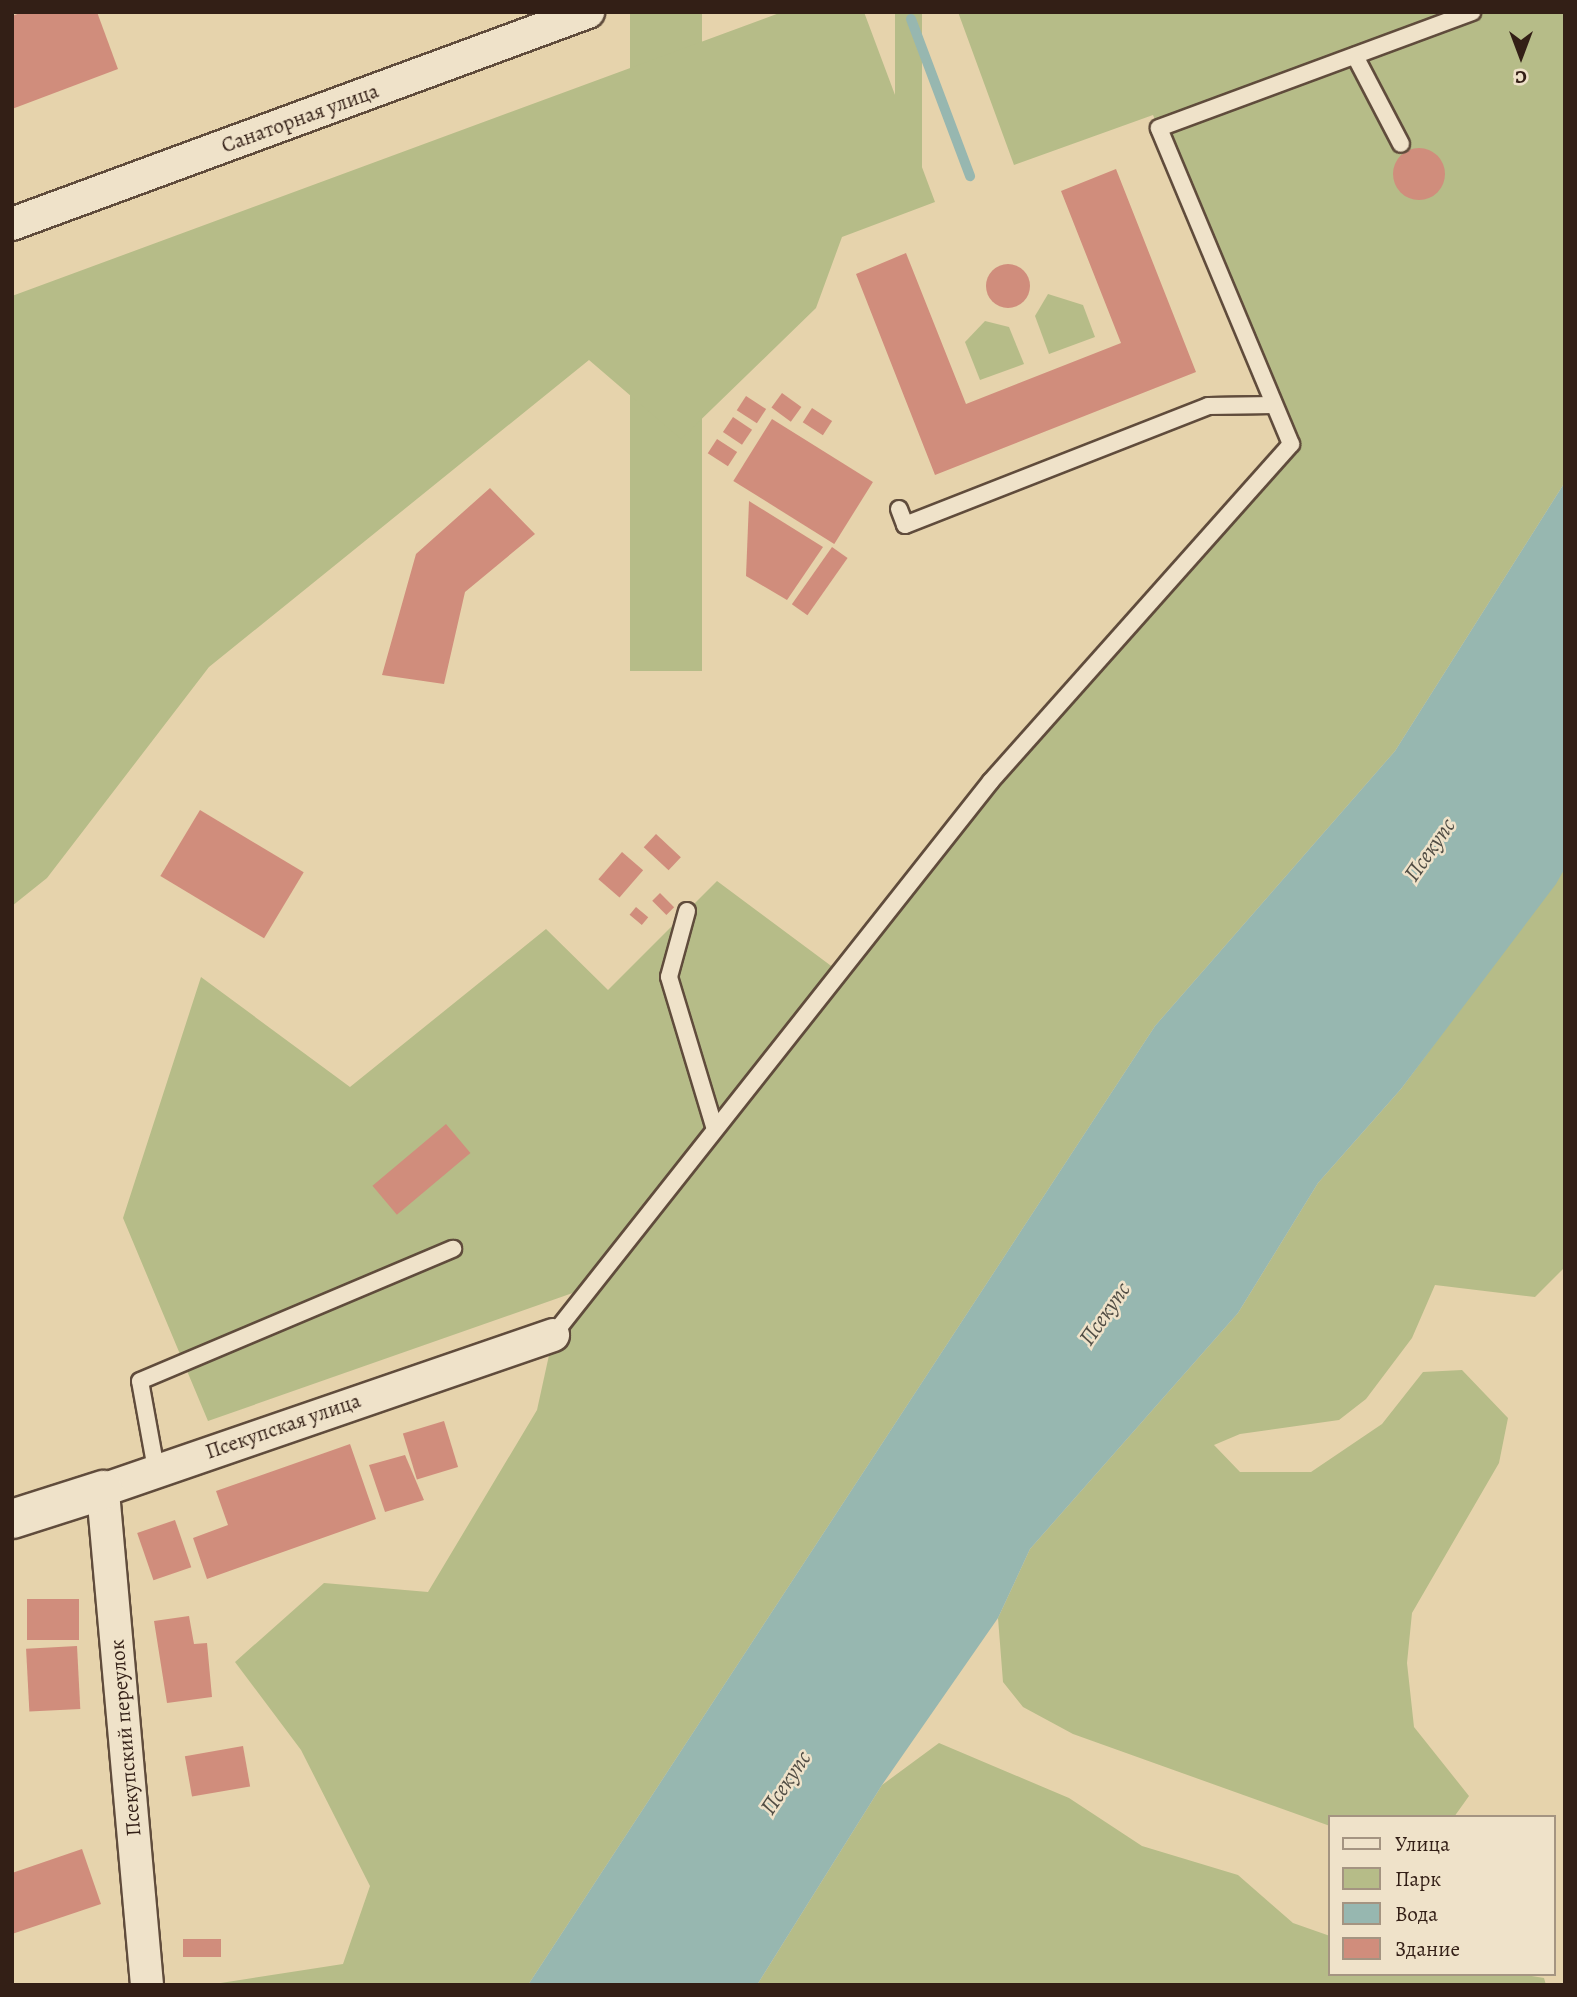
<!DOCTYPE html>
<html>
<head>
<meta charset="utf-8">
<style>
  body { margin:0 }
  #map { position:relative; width:1577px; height:1997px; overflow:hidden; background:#e6d3ac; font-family:Alegreya,serif }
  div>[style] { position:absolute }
  .green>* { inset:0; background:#b6bc88; transform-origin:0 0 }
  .water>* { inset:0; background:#97b7b0 }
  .stream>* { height:10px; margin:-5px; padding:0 5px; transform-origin:5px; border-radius:5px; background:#97b7b0 }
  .building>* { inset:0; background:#d08d7c; transform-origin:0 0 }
  .round { border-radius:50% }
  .roads { filter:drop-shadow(2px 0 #604c3c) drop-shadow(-2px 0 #604c3c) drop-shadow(0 2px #604c3c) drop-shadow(0 -2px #604c3c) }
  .lane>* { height:16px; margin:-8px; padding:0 8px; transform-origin:8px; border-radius:8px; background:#efe2c9 }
  .street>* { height:32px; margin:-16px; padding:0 16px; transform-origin:16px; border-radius:16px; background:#efe2c9 }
  .secondary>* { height:38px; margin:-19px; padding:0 19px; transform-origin:19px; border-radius:19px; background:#efe2c9 }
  span { translate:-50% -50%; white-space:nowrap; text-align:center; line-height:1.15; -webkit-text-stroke:5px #efe2c9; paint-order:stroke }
  .street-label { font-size:21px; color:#331f16 }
  .water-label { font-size:23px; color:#514d44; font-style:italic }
  .frame { position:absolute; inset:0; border:14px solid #331f16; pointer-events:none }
  .legend { position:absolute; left:1328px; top:1815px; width:228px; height:161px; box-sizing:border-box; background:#efe2c9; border:2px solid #a49481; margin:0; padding:9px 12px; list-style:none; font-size:21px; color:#331f16 }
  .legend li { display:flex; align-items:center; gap:14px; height:35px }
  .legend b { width:35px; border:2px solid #a49481 }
  .north { position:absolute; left:1486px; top:21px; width:70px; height:70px; -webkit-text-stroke:5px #efe2c9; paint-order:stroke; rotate:180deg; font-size:19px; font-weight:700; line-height:28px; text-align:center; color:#331f16 }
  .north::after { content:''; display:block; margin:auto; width:24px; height:32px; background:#331f16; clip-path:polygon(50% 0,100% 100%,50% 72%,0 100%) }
</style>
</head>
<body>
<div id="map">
  <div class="green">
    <div style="left:630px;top:12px;width:72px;height:659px"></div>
    <div style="clip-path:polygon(782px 12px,864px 12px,935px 202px,842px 237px,816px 308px,681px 439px,589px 360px,209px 667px,47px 878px,12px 906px,12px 296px)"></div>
    <div style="left:895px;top:12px;width:27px;height:189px"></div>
    <div style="clip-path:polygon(958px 12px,1565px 12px,1565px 482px,1395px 751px,1155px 1026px,528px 1985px,208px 1985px,343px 1964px,370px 1886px,301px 1750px,235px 1662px,324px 1583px,428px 1592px,537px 1410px,551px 1346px,584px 1289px,208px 1421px,123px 1218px,201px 977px,350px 1087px,546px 929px,608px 990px,717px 881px,838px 971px,991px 781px,1291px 444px,1153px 115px,1014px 165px)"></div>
    <div style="clip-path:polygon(1048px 294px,1083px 305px,1095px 337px,1049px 354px,1035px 316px)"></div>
    <div style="clip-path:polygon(985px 321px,1009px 327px,1024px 364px,980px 380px,965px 342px)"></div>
    <div style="clip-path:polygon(1565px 868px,1565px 1267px,1535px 1297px,1435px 1285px,1412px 1338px,1366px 1399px,1339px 1420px,1240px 1434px,1214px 1445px,1240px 1472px,1311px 1472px,1382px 1424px,1423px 1372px,1462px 1370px,1508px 1418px,1499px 1463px,1412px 1613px,1407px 1663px,1414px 1727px,1469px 1796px,1454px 1817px,1330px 1817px,1330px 1826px,1073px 1734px,1023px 1707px,1003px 1682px,998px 1618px,1030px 1549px,1238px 1313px,1318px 1183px,1401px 1089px)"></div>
    <div style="clip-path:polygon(939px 1743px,1069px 1798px,1142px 1846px,1238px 1875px,1293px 1923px,1330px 1936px,1330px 1974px,1519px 1974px,1544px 1978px,1546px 1985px,757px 1985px,882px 1785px)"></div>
  </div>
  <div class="water">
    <div style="clip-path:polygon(1565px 482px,1565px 868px,1556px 884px,1401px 1089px,1318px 1183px,1238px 1313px,1030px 1549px,998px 1618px,882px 1785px,757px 1985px,528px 1985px,1155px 1026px,1395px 751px)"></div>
  </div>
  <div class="stream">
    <div style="left:911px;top:19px;width:168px;rotate:69.4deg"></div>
  </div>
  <div class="building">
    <div style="clip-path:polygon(23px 12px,97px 12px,118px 69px,12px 109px,12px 16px)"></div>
    <div class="round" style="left:1393px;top:148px;width:52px;height:52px"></div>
    <div style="clip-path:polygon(1116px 169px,1196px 372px,935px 475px,856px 274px,906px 253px,966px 404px,1121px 343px,1061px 191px)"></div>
    <div class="round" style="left:986px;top:264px;width:44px;height:44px"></div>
    <div style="left:782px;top:393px;width:24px;height:18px;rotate:36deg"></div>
    <div style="left:746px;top:396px;width:24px;height:17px;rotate:33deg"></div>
    <div style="left:812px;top:408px;width:24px;height:17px;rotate:33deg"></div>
    <div style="left:733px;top:417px;width:23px;height:18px;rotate:34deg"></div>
    <div style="left:772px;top:419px;width:119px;height:73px;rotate:32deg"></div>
    <div style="left:717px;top:439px;width:24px;height:17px;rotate:33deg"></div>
    <div style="clip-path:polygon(490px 488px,535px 534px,465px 592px,444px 684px,382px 675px,416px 554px)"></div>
    <div style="clip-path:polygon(749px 501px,823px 547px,787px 600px,746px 576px)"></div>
    <div style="left:832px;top:547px;width:19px;height:70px;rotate:35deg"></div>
    <div style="left:200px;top:810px;width:121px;height:77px;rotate:31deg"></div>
    <div style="left:656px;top:834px;width:34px;height:18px;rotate:43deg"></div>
    <div style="left:622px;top:852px;width:28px;height:36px;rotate:41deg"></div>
    <div style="left:660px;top:893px;width:20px;height:11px;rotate:45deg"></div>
    <div style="left:636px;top:907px;width:16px;height:10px;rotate:40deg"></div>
    <div style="left:446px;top:1124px;width:38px;height:96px;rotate:50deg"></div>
    <div style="left:444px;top:1421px;width:48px;height:43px;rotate:73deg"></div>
    <div style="clip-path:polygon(350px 1444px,376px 1519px,207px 1579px,193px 1538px,228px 1525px,216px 1491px)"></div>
    <div style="clip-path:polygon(405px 1455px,424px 1500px,385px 1512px,369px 1465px)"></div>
    <div style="left:175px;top:1520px;width:50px;height:40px;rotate:71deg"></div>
    <div style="left:27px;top:1599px;width:52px;height:41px"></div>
    <div style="clip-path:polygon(189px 1616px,194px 1644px,207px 1643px,212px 1697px,167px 1703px,154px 1621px)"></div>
    <div style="left:77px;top:1646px;width:63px;height:51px;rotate:87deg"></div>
    <div style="left:243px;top:1746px;width:41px;height:59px;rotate:80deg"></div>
    <div style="clip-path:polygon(82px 1849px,101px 1904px,12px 1934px,12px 1873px)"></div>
    <div style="left:183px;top:1939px;width:38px;height:18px"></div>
  </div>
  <div class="roads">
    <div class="lane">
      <div style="left:1355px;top:56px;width:99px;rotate:62.4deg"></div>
      <div style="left:899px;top:509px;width:17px;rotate:69deg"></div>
      <div style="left:905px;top:525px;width:326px;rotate:-21.4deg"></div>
      <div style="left:1208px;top:406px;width:66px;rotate:-0.9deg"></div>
      <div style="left:687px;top:911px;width:68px;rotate:105.3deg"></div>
      <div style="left:669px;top:977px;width:156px;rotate:73.2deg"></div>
      <div style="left:553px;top:1335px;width:706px;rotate:-51.67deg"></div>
      <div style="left:991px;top:781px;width:451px;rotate:-48.3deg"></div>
      <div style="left:1291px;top:444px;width:342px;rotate:-112.7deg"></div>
      <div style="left:1159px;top:128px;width:334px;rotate:-20.3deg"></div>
      <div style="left:156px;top:1469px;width:89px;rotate:-100.3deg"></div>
      <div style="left:140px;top:1381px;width:340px;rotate:-22.9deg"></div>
    </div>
    <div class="street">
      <div style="left:12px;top:224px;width:614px;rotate:-20.21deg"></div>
      <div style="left:147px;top:1985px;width:497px;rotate:-95.1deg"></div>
      <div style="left:103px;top:1490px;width:476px;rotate:-19deg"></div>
    </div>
    <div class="secondary">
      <div style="left:12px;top:1519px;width:96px;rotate:-17.7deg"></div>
    </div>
  </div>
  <div class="street-label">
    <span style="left:300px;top:118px;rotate:-20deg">Санаторная улица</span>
    <span style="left:283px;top:1426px;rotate:-19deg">Псекупская улица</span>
    <span style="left:125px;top:1738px;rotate:-95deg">Псекупский переулок</span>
  </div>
  <div class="water-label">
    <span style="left:1430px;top:850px;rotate:-55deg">Псекупс</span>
    <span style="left:1105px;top:1314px;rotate:-55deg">Псекупс</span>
    <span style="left:786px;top:1783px;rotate:-56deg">Псекупс</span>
  </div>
  <div class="frame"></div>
  <ul class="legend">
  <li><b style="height:9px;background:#efe2c9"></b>Улица</li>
  <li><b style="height:19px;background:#b6bc88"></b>Парк</li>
  <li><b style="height:19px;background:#97b7b0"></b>Вода</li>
  <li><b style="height:19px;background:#d08d7c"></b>Здание</li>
  </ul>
  <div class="north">С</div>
</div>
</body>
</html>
